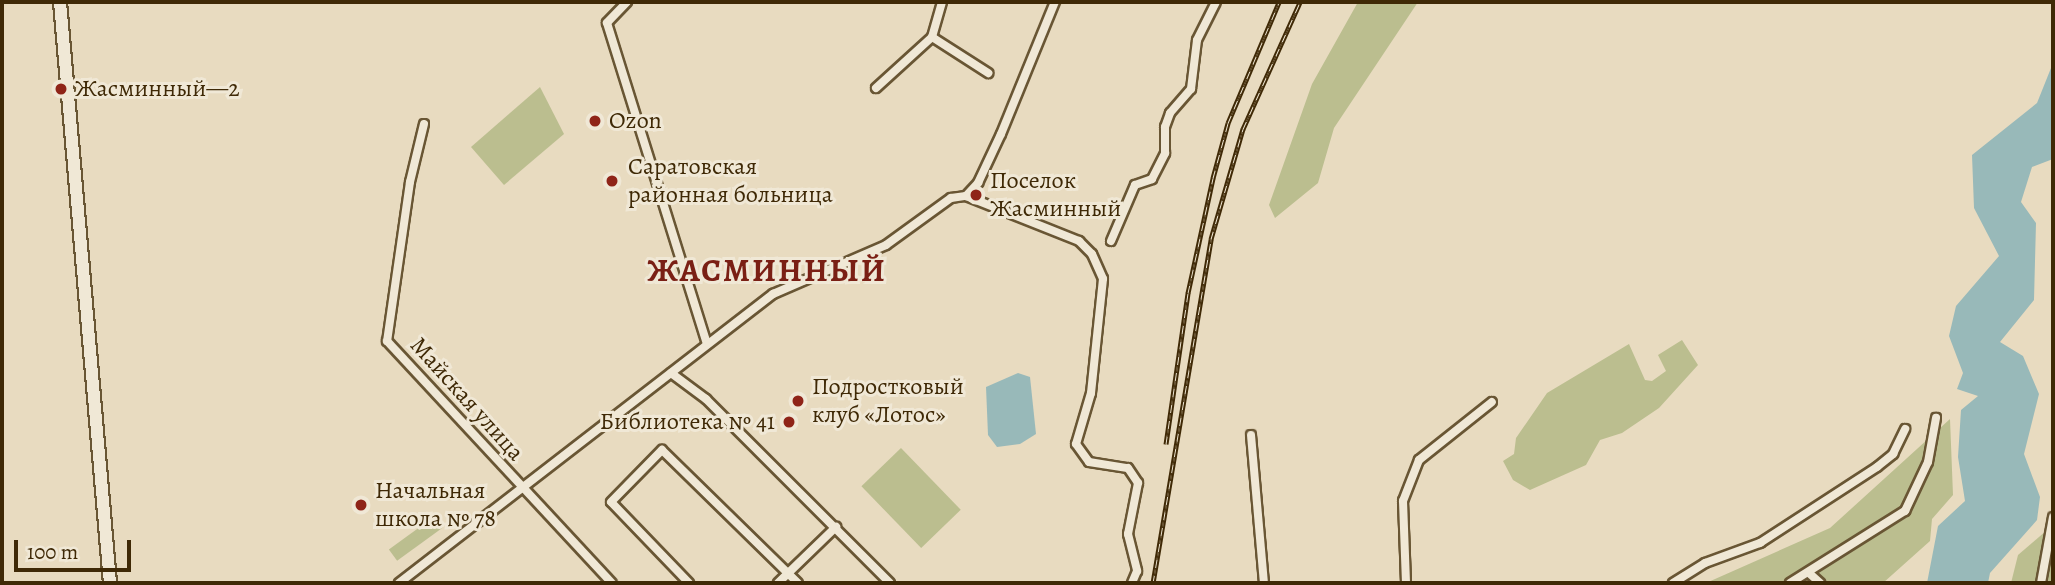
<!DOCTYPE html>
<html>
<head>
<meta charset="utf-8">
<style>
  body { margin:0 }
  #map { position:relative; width:2055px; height:585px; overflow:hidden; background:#e8dbc0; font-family:Alegreya,serif }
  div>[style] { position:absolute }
  .green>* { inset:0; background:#bbbe8f; transform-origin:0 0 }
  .water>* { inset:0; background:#98b9b9 }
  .roads { filter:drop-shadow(2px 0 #695634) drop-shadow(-2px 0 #695634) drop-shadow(0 2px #695634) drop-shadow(0 -2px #695634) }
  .street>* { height:8px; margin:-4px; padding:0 4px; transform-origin:4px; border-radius:4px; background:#f0e8d6 }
  .secondary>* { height:12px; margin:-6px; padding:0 6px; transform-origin:6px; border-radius:6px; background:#f0e8d6 }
  .rail>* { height:5px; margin-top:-2.5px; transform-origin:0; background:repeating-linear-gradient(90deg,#f0e8d6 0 8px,#3f2906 0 16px); box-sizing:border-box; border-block:2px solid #3f2906 }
  .dots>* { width:19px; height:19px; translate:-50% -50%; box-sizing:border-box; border:4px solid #f0e8d6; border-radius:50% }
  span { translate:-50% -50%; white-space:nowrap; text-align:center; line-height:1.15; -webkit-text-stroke:6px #f0e8d6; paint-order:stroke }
  .poi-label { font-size:24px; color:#3f2906 }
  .left { translate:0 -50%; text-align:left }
  .right { translate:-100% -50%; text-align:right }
  .street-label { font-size:24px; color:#3f2906 }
  .district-label { font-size:32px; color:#7a1f14; font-weight:700; letter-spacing:2px }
  .frame { position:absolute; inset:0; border:4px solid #3f2906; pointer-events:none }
  .scale { position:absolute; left:14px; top:540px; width:117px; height:32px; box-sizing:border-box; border:4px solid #3f2906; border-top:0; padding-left:9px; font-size:21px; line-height:24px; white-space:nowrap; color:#3f2906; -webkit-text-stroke:5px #f0e8d6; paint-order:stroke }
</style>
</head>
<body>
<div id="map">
  <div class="green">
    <div style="clip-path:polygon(1358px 2px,1418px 2px,1334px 128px,1318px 183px,1275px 218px,1269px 205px,1312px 84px)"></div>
    <div style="clip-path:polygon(540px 87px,564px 134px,504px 185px,471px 147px)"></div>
    <div style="clip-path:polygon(1682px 340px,1698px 365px,1659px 408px,1622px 433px,1600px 440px,1586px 465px,1530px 490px,1513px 480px,1503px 461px,1514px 454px,1516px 438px,1547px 393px,1629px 344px,1645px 380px,1652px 381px,1666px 371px,1658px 355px)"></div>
    <div style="clip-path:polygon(1950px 419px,1953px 495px,1932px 519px,1930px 541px,1883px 583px,1706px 583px,1830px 528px)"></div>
    <div style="left:901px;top:448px;width:86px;height:55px;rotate:46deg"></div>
    <div style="left:435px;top:516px;width:14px;height:57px;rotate:54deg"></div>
    <div style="clip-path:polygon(2053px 525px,2053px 583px,2011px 583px,2018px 555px)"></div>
  </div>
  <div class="water">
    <div style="clip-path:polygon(2053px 63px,2053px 159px,2032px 167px,2021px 202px,2036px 223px,2034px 300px,2000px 342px,2023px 356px,2039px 394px,2024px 454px,2040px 497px,2037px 520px,1990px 573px,1988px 583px,1927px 583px,1938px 526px,1965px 501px,1958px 457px,1961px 410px,1978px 396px,1957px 389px,1963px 373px,1949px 336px,1956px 306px,1999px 256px,1974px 208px,1972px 155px,2037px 103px)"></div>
    <div style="clip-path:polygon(1018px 373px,1030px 377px,1036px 434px,1020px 444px,997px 447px,988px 435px,986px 387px)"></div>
  </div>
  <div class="roads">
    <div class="street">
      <div style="left:627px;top:2px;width:29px;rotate:134deg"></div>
      <div style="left:607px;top:23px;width:336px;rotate:72.7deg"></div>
      <div style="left:932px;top:37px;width:67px;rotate:32.7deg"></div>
      <div style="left:876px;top:88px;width:76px;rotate:-42.3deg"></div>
      <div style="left:932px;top:37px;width:36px;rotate:-74deg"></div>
      <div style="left:424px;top:124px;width:60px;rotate:103.6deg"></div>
      <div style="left:410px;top:182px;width:161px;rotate:98.2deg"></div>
      <div style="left:387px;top:341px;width:330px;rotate:47.1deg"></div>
      <div style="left:966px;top:196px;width:122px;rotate:21.7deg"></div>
      <div style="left:1079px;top:241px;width:18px;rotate:45deg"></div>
      <div style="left:1092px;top:254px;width:27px;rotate:66deg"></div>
      <div style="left:1103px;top:279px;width:115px;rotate:96deg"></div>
      <div style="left:1091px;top:393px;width:53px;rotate:106.4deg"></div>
      <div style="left:1076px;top:444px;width:22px;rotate:54deg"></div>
      <div style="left:1089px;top:462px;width:39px;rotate:9deg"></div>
      <div style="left:1128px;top:468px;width:18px;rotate:56deg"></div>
      <div style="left:1138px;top:483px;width:52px;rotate:101.1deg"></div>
      <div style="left:1128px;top:534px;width:38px;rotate:76deg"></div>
      <div style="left:1137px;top:571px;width:13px;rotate:113deg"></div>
      <div style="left:966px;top:196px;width:18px;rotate:-47deg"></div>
      <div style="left:978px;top:183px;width:54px;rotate:-64.9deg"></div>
      <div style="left:1001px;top:134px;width:143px;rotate:-67.8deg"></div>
      <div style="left:1111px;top:241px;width:61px;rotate:-66.8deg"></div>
      <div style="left:1135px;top:185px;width:18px;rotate:-19deg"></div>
      <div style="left:1152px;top:179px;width:29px;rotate:-63deg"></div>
      <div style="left:1165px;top:153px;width:26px;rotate:-90deg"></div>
      <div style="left:1165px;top:127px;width:15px;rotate:-70deg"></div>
      <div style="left:1170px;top:113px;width:32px;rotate:-49deg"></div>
      <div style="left:1191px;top:89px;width:49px;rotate:-83deg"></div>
      <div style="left:1197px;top:40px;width:42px;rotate:-63.4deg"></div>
      <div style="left:671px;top:373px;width:44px;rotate:36.6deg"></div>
      <div style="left:706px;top:399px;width:260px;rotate:45deg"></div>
      <div style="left:1251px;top:435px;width:149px;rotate:85deg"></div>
      <div style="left:1809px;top:573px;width:15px;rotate:42deg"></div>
      <div style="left:399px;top:583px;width:473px;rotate:-37.7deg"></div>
      <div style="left:773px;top:294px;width:123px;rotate:-23.4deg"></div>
      <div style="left:886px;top:245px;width:80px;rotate:-35.9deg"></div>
      <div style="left:951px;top:198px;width:15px;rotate:-8deg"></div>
      <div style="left:689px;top:583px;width:112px;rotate:-133.9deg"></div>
      <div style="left:611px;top:502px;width:73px;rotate:-45.6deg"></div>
      <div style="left:662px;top:450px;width:190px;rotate:44.4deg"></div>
      <div style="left:778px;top:583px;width:81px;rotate:-44deg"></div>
      <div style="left:1406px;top:583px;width:82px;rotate:-92.1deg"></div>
      <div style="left:1403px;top:501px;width:44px;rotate:-68.7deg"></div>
      <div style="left:1419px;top:460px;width:93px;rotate:-38.5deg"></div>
      <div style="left:1673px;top:583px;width:38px;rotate:-32deg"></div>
      <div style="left:1705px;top:563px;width:59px;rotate:-20deg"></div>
      <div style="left:1760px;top:543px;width:140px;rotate:-33deg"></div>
      <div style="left:1877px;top:467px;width:21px;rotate:-39deg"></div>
      <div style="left:1893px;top:454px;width:28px;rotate:-64deg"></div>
      <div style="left:1790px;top:583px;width:136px;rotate:-32.1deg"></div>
      <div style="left:1905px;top:511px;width:54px;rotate:-64.9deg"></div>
      <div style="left:1928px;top:462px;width:45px;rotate:-79.7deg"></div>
      <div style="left:2041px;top:583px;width:67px;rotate:-79.7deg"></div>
    </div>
    <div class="secondary">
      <div style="left:60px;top:2px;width:583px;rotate:85.08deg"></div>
    </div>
  </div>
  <div class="rail">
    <div style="left:1166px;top:444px;width:153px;rotate:-81.7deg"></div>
    <div style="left:1188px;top:293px;width:118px;rotate:-77.7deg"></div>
    <div style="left:1213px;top:178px;width:57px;rotate:-74.7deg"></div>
    <div style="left:1228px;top:123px;width:131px;rotate:-67.1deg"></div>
    <div style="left:1153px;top:583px;width:349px;rotate:-80.4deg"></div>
    <div style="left:1211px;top:239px;width:115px;rotate:-73.8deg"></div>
    <div style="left:1243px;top:129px;width:139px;rotate:-65.8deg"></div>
  </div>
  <div class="dots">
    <div style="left:61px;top:89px;background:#8f2418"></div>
    <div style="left:595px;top:121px;background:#8f2418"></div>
    <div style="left:612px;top:181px;background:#8f2418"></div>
    <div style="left:976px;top:195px;background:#8f2418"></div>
    <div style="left:798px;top:401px;background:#8f2418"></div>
    <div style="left:789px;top:422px;background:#8f2418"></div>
    <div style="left:361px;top:505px;background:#8f2418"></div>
  </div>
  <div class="poi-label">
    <span class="left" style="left:75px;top:89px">Жасминный—2</span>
    <span class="left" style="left:609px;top:121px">Ozon</span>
    <span class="left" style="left:628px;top:181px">Саратовская<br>районная больница</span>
    <span class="left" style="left:990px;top:195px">Поселок<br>Жасминный</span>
    <span class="left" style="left:812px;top:401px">Подростковый<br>клуб «Лотос»</span>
    <span class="right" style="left:775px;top:422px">Библиотека № 41</span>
    <span class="left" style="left:375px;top:505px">Начальная<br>школа № 78</span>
  </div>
  <div class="street-label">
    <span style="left:467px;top:399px;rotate:48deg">Майская улица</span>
  </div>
  <div class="district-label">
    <span style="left:767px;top:270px">ЖАСМИННЫЙ</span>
  </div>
  <div class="frame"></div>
  <div class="scale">100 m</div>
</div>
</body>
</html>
